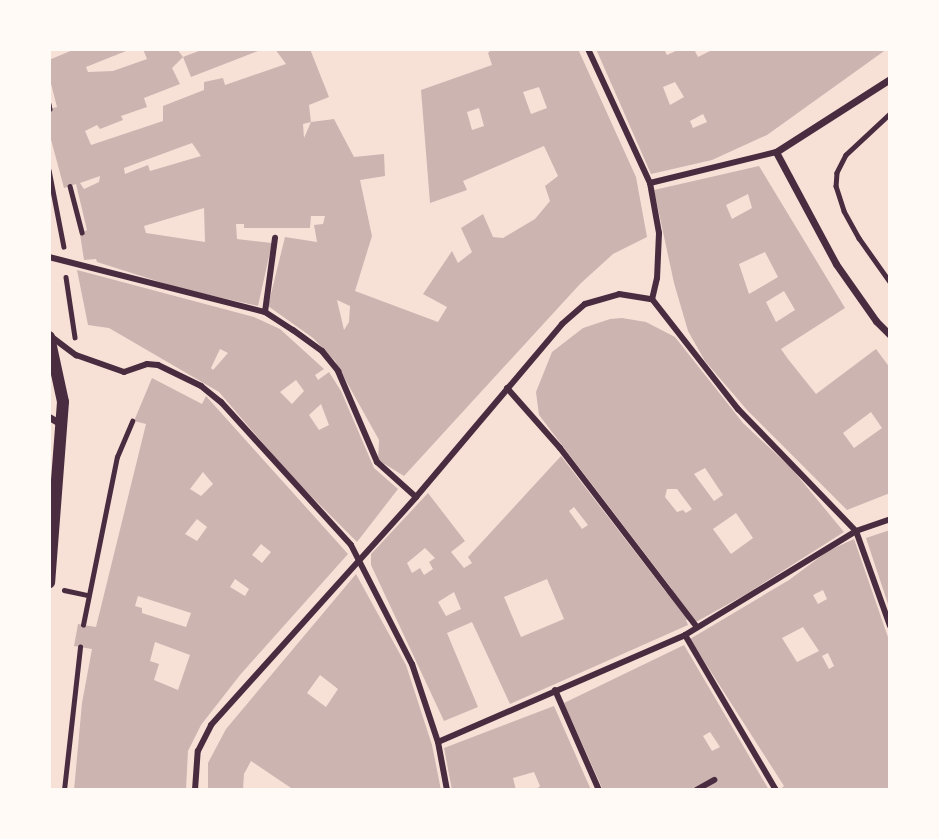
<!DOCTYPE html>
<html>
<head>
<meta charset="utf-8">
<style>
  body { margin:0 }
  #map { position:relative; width:939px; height:839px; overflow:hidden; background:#f7e1d7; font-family:Inter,sans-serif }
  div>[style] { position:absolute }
  .building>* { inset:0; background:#ccb4b1 }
  .path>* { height:4.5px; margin:-2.25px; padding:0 2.25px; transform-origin:2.25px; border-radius:2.25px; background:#4a2c40 }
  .pedestrian>* { height:6px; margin:-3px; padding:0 3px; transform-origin:3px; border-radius:3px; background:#4a2c40 }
  .minor>* { height:7px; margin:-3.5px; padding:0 3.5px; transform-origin:3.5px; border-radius:3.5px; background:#4a2c40 }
  .tertiary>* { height:12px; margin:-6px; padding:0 6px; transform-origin:6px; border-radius:6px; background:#4a2c40 }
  span { translate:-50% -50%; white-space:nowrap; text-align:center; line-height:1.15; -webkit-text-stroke:7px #fffaf5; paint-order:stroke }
  .frame { position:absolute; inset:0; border:51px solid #fffaf5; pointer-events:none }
</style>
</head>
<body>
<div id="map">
  <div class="building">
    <div style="clip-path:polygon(evenodd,75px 49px,131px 49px,86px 67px,88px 72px,113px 71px,147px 59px,143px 49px,177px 49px,183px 57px,172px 68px,180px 84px,144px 98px,147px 107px,121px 116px,123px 120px,100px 129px,97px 125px,85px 131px,91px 145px,163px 121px,163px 106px,204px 90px,204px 82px,223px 78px,225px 85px,286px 64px,275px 49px,310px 49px,329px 97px,309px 105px,311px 122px,303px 124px,304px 138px,311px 122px,334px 119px,354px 157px,384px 154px,385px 176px,360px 180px,372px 236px,355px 291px,438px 322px,447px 307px,423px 294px,452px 251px,458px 263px,472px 252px,461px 228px,483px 214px,493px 237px,503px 238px,535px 219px,550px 201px,545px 186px,558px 176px,544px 146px,463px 181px,467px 190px,430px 203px,421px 90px,492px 65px,488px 53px,492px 49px,578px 49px,636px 177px,647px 237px,613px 254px,580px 284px,404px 476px,378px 460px,379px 440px,335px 361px,313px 338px,268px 306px,285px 237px,317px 242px,314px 225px,323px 224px,325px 216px,311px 216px,310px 228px,244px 228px,244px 224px,236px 224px,237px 239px,272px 243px,258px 306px,182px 289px,97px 262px,96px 259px,84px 260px,80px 234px,87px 230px,76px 184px,64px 188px,49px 132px,49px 109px,57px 107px,49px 76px,49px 60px,75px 49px,539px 87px,547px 108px,531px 114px,523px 92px,539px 87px,75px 49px,479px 108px,484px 126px,472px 130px,467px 112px,479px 108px,75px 49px,192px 143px,201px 156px,150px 171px,148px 165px,125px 174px,124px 168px,192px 143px,75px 49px,100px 176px,99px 182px,84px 189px,80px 183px,100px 176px,75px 49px,204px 208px,205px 242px,146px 233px,144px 226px,204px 208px,75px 49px,337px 300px,350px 306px,349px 322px,344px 330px,337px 300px)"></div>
    <div style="clip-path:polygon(204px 49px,263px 49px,191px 77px,183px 57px)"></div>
    <div style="clip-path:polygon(evenodd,596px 49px,664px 49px,667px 55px,680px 49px,694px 49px,698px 57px,714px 49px,887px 49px,767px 135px,712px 160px,651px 174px,596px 49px,675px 82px,684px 97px,670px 105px,663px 87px,675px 82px,596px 49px,703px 114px,707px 122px,693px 128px,690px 121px,703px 114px)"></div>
    <div style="clip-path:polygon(evenodd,759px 166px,845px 308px,781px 349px,788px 359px,816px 394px,876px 349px,890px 368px,890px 493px,847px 510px,747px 410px,705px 361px,688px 331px,674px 283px,654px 190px,759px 166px,748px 194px,752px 208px,732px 219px,726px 205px,748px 194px,759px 166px,765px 252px,778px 277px,749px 294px,739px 264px,765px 252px,759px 166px,784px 291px,795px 310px,776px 322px,766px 302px,784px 291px,759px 166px,871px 412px,882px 428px,854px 448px,843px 433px,871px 412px)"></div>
    <div style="clip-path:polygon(evenodd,77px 270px,254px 317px,280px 329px,324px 369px,315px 375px,318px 380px,329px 372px,341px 391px,374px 468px,398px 489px,357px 542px,291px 476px,219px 392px,109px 328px,88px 325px,77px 270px,220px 349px,228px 353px,213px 370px,211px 368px,220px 349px,77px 270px,296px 380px,304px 391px,292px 404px,280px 392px,296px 380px,77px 270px,321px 404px,329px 425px,319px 430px,309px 415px,321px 404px)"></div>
    <div style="clip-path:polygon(evenodd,622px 318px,646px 322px,675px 337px,743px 423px,792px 469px,844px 532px,748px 593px,696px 622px,692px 617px,686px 620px,688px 625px,510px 704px,472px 622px,447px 633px,478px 707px,444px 721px,371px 565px,371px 554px,428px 493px,465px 541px,451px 552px,464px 568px,472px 563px,468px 557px,561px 456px,666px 592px,672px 589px,539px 415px,536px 392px,552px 352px,583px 328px,610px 319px,622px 318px,705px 468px,723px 495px,714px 501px,694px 474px,705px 468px,622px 318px,667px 489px,677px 489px,692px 509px,686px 513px,683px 510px,677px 512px,665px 497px,667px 489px,622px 318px,574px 507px,588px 525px,582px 529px,569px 511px,574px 507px,622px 318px,736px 513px,753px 538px,731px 554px,713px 529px,736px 513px,622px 318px,425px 548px,435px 558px,429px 562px,433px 569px,424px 575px,420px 568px,412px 573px,407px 563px,425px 548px,622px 318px,547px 579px,564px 619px,521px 637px,504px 597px,547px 579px,622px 318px,454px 592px,461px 609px,446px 616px,438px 602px,454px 592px)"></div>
    <div style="clip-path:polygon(evenodd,152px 378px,202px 404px,206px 396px,348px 554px,240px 675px,201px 725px,188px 751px,186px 790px,74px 790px,82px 703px,92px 649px,74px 646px,78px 624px,96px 627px,146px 424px,134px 421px,152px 378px,203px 472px,213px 484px,201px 496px,190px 489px,203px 472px,152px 378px,197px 519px,207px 527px,197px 541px,185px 534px,197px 519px,152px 378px,261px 544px,271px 552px,262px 563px,252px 555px,261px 544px,152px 378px,235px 579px,249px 589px,245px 596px,230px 587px,235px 579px,152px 378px,138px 596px,191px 613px,186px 627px,142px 613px,142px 608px,135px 606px,138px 596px,152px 378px,155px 642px,190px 655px,178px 690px,154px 680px,159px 664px,150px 661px,155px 642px)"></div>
    <div style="clip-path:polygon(890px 530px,890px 610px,866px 538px)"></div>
    <div style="clip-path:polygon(evenodd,854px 539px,890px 643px,890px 790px,780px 790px,784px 786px,690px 639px,789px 580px,828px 551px,854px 539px,823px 590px,827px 599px,818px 604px,813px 595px,823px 590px,854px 539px,803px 627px,819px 651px,797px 662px,782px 638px,803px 627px,854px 539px,828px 653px,834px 666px,829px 669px,822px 656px,828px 653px)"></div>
    <div style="clip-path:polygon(evenodd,356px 574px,406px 665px,432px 745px,441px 790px,294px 790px,251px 761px,244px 774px,243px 790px,208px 790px,208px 763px,226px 729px,356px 574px,320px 675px,338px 689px,326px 707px,307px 693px,320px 675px)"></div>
    <div style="clip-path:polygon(evenodd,684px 645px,769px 790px,700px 790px,713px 778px,689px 790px,603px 790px,564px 703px,684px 645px,710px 732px,720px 747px,712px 751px,703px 736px,710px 732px)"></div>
    <div style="clip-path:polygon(554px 706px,591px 790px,536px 790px,540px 786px,534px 772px,513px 778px,516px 790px,452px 790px,444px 748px)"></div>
  </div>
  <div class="path">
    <div style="left:49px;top:104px;width:5px;rotate:79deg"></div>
    <div style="left:890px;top:114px;width:60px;rotate:137deg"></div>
    <div style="left:846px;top:155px;width:20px;rotate:117deg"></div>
    <div style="left:837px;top:173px;width:13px;rotate:94deg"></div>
    <div style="left:836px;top:186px;width:26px;rotate:72deg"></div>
    <div style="left:844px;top:211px;width:31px;rotate:61deg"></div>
    <div style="left:859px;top:238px;width:54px;rotate:54.8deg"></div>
    <div style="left:49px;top:170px;width:78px;rotate:79deg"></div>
    <div style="left:70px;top:186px;width:48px;rotate:75.4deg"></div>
    <div style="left:66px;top:277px;width:61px;rotate:81.5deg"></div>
    <div style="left:64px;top:590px;width:24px;rotate:12deg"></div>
    <div style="left:83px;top:625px;width:171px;rotate:-78.6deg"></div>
    <div style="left:117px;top:457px;width:39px;rotate:-67deg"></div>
    <div style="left:64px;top:790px;width:144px;rotate:-83.6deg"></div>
  </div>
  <div class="pedestrian">
    <div style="left:588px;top:49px;width:148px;rotate:65.2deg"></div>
    <div style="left:650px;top:183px;width:51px;rotate:79.8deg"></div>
    <div style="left:659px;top:233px;width:45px;rotate:92.5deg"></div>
    <div style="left:657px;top:278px;width:22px;rotate:103deg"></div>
    <div style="left:650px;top:183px;width:130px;rotate:-13.8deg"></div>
    <div style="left:49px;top:257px;width:223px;rotate:14.3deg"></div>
    <div style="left:265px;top:312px;width:33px;rotate:33deg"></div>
    <div style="left:293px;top:330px;width:36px;rotate:36deg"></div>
    <div style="left:322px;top:351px;width:26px;rotate:51deg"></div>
    <div style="left:338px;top:371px;width:99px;rotate:66.8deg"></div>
    <div style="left:377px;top:462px;width:52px;rotate:41.9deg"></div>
    <div style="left:652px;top:299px;width:140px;rotate:52deg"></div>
    <div style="left:738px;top:409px;width:170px;rotate:46deg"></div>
    <div style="left:856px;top:531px;width:101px;rotate:70.3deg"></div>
    <div style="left:265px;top:312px;width:75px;rotate:-82.3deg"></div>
    <div style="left:49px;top:335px;width:34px;rotate:37deg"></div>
    <div style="left:76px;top:355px;width:51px;rotate:19.5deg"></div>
    <div style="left:124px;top:372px;width:24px;rotate:-19deg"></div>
    <div style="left:147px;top:364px;width:11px;rotate:5deg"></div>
    <div style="left:158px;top:365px;width:48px;rotate:26deg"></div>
    <div style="left:201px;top:386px;width:26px;rotate:39deg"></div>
    <div style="left:221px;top:402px;width:193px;rotate:47.7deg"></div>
    <div style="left:351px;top:545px;width:134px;rotate:62.9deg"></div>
    <div style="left:412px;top:664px;width:82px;rotate:71.6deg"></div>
    <div style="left:438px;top:742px;width:49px;rotate:79.4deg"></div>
    <div style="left:507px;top:388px;width:80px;rotate:48.5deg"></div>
    <div style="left:560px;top:448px;width:225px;rotate:52.6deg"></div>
    <div style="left:685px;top:635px;width:180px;rotate:59.6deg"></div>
    <div style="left:555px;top:690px;width:109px;rotate:66.3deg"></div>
    <div style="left:438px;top:742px;width:269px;rotate:-23.4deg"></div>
    <div style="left:685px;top:635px;width:200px;rotate:-31.3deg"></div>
    <div style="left:856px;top:531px;width:36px;rotate:-19deg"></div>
    <div style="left:195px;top:790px;width:39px;rotate:-86deg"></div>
    <div style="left:198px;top:751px;width:29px;rotate:-63deg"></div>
    <div style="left:211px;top:725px;width:307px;rotate:-48deg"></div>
    <div style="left:416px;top:497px;width:226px;rotate:-49.8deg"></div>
    <div style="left:562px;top:324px;width:30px;rotate:-41deg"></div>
    <div style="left:585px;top:304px;width:35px;rotate:-16deg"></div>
    <div style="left:619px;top:294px;width:33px;rotate:9deg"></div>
    <div style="left:696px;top:790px;width:21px;rotate:-29deg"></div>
  </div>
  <div class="minor">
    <div style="left:890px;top:79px;width:135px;rotate:147.4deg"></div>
    <div style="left:776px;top:152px;width:127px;rotate:61.8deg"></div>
    <div style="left:836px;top:264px;width:70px;rotate:54.9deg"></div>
    <div style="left:876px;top:321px;width:20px;rotate:45deg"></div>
    <div style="left:49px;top:417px;width:14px;rotate:30deg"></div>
  </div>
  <div class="tertiary">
    <div style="left:49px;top:337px;width:66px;rotate:77.8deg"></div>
    <div style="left:63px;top:402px;width:181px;rotate:94.4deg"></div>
  </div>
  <div class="frame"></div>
</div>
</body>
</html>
